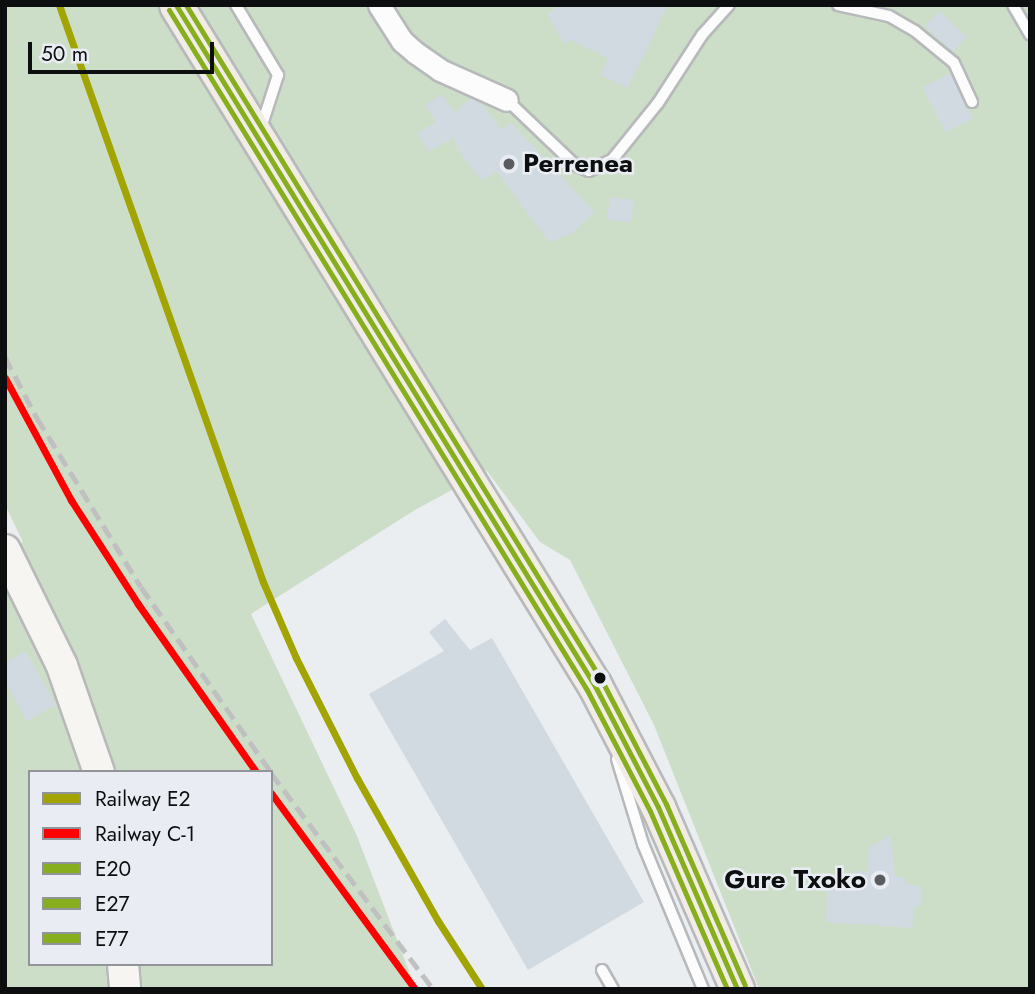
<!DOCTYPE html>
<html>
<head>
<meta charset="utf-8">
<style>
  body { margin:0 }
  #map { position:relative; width:1035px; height:994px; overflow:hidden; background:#ebeef1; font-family:Jost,sans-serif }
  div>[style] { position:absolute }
  .green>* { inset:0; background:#cddec8 }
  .building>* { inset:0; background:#d1d9e1; transform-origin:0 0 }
  .roads { filter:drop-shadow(2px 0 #b7b9bb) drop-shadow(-2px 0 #b7b9bb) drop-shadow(0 2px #b7b9bb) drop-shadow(0 -2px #b7b9bb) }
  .lane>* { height:10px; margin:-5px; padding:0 5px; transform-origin:5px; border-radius:5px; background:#fcfcfd }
  .street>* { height:21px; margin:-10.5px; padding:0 10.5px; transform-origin:10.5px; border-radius:10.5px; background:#fcfcfd }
  .secondary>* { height:30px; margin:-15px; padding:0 15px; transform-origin:15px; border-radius:15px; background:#f6f5f2 }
  .primary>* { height:33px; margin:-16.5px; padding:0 16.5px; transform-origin:16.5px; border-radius:16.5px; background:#f1ece6 }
  .rail>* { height:5px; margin-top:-2.5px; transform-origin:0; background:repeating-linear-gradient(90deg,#c0c0c1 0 14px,transparent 0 21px) }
  .bus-1>* { height:5px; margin:-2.5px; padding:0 2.5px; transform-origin:2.5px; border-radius:2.5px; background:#86ae1d }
  .bus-2>* { height:5px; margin:-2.5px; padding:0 2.5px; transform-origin:2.5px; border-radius:2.5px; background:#86ae1d }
  .bus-3>* { height:5px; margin:-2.5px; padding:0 2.5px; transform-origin:2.5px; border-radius:2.5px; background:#86ae1d }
  .rail-1>* { height:7px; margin:-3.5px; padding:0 3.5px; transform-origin:3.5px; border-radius:3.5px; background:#a2a402 }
  .rail-2>* { height:7px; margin:-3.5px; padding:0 3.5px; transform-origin:3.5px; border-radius:3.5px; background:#f00 }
  .dots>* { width:19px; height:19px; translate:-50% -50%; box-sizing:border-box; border:4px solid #e9edf3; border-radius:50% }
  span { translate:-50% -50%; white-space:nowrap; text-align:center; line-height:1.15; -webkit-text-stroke:5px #e9edf3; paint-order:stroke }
  .poi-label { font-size:26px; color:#0c0e0f; font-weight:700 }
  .left { translate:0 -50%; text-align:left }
  .right { translate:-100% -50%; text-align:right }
  .frame { position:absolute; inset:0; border:7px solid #0c0e0f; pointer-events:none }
  .legend { position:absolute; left:28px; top:770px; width:245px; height:196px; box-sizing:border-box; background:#e9edf3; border:2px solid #919498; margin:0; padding:9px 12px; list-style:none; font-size:21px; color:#0c0e0f }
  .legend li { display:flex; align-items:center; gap:14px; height:35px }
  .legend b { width:35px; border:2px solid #919498 }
  .scale { position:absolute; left:28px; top:42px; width:186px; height:32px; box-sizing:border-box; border:4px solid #0c0e0f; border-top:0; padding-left:9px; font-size:21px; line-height:24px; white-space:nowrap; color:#0c0e0f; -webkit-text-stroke:5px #e9edf3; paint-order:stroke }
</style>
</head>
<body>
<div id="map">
  <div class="green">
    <div style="clip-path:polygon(evenodd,5px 5px,1030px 5px,1030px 989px,759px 989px,654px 725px,570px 560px,540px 542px,487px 471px,415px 510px,251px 614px,357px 836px,416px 989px,5px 989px,5px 550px,23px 542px,5px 505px,5px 5px,30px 772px,271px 772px,271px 964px,30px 964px,30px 772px)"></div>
  </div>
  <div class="building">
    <div style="clip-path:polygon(561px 5px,668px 5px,628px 88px,600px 75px,608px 58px,571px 40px,564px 44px,547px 14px)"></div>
    <div style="left:939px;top:11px;width:38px;height:21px;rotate:43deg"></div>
    <div style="left:950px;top:73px;width:51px;height:31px;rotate:63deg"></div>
    <div style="clip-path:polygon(442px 94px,454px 112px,471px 98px,481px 103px,501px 129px,511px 122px,594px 212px,571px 234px,549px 242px,496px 171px,483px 181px,463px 158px,453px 138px,428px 152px,417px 133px,436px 122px,425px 105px)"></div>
    <div style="left:610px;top:197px;width:24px;height:23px;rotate:7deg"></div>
    <div style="clip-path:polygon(445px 619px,470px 650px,492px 638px,644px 902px,528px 970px,369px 694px,444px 651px,429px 632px)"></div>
    <div style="clip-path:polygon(26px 651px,56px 705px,27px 721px,5px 681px,5px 663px)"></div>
    <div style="clip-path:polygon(891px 835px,895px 877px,905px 878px,905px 883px,922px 887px,921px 906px,914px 906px,912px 928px,826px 922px,827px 883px,855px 884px,856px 871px,867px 872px,869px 847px)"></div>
  </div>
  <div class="roads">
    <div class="lane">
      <div style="left:236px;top:5px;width:82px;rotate:59deg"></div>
      <div style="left:278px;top:75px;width:56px;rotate:107.8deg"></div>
      <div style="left:838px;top:5px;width:52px;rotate:12.2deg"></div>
      <div style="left:889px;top:16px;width:30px;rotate:30deg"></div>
      <div style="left:915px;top:31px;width:50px;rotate:39.4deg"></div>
      <div style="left:954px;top:63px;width:43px;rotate:65.2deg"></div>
      <div style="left:1013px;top:5px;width:34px;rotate:60deg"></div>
      <div style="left:507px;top:100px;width:94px;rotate:43.7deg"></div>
      <div style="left:575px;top:165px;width:15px;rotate:23deg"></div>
      <div style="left:589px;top:171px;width:25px;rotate:-26deg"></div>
      <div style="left:612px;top:160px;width:73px;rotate:-51.1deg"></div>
      <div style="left:658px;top:103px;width:81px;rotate:-57.1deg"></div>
      <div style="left:702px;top:35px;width:40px;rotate:-48deg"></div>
      <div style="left:617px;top:759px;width:89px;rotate:73deg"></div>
      <div style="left:643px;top:844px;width:157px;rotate:67.5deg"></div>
      <div style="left:602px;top:970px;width:22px;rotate:60deg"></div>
    </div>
    <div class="street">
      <div style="left:379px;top:5px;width:43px;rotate:57.4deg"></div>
      <div style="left:402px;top:41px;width:18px;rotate:41deg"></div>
      <div style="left:416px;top:53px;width:29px;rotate:35deg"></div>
      <div style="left:440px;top:70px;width:73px;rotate:24.1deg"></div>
    </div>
    <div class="secondary">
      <div style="left:5px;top:550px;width:129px;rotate:63.8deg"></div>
      <div style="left:62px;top:666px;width:112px;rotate:70.8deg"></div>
      <div style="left:123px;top:964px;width:25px;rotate:85deg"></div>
    </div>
    <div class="primary">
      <div style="left:176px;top:5px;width:800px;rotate:58.4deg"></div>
      <div style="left:595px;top:686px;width:136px;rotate:62.5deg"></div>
      <div style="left:658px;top:807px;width:198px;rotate:66.5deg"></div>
    </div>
  </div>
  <div class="rail">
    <div style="left:5px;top:357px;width:69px;rotate:62.3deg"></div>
    <div style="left:37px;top:418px;width:198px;rotate:58.4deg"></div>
    <div style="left:141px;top:587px;width:226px;rotate:54.9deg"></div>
    <div style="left:271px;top:773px;width:270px;rotate:53.1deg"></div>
  </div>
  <div class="bus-1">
    <div style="left:176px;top:5px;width:800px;rotate:58.4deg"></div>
    <div style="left:595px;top:686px;width:136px;rotate:62.5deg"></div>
    <div style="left:658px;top:807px;width:198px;rotate:66.5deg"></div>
  </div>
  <div class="bus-2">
    <div style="left:169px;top:10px;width:798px;rotate:58.42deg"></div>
    <div style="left:587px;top:690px;width:136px;rotate:62.5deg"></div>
    <div style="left:650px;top:811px;width:194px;rotate:66.6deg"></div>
  </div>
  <div class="bus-3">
    <div style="left:186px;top:5px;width:794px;rotate:58.39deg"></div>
    <div style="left:602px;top:681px;width:139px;rotate:62.5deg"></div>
    <div style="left:666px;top:804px;width:198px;rotate:66.5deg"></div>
  </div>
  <div class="rail-1">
    <div style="left:59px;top:5px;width:612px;rotate:70.53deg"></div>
    <div style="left:263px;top:582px;width:83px;rotate:66.5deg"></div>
    <div style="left:296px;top:658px;width:135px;rotate:63.1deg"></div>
    <div style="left:357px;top:778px;width:164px;rotate:60.5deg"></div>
    <div style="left:438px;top:921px;width:81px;rotate:57.1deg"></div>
  </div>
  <div class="rail-2">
    <div style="left:5px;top:378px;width:139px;rotate:61.6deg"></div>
    <div style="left:71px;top:500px;width:124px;rotate:57.2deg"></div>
    <div style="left:138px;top:604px;width:205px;rotate:54.9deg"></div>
    <div style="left:271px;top:793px;width:243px;rotate:53.7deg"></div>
  </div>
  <div class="dots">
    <div style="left:509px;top:164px;background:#5a5c5e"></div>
    <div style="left:600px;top:678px;background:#0c0e0f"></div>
    <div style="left:880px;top:880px;background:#5a5c5e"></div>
  </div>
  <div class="poi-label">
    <span class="left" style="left:523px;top:164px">Perrenea</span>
    <span class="right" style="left:866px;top:880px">Gure Txoko</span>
  </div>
  <div class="frame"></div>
  <ul class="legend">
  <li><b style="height:9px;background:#a2a402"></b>Railway E2</li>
  <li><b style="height:9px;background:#f00"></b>Railway C-1</li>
  <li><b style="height:9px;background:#86ae1d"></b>E20</li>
  <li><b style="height:9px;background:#86ae1d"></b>E27</li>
  <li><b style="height:9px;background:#86ae1d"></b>E77</li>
  </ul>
  <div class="scale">50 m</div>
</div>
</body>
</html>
